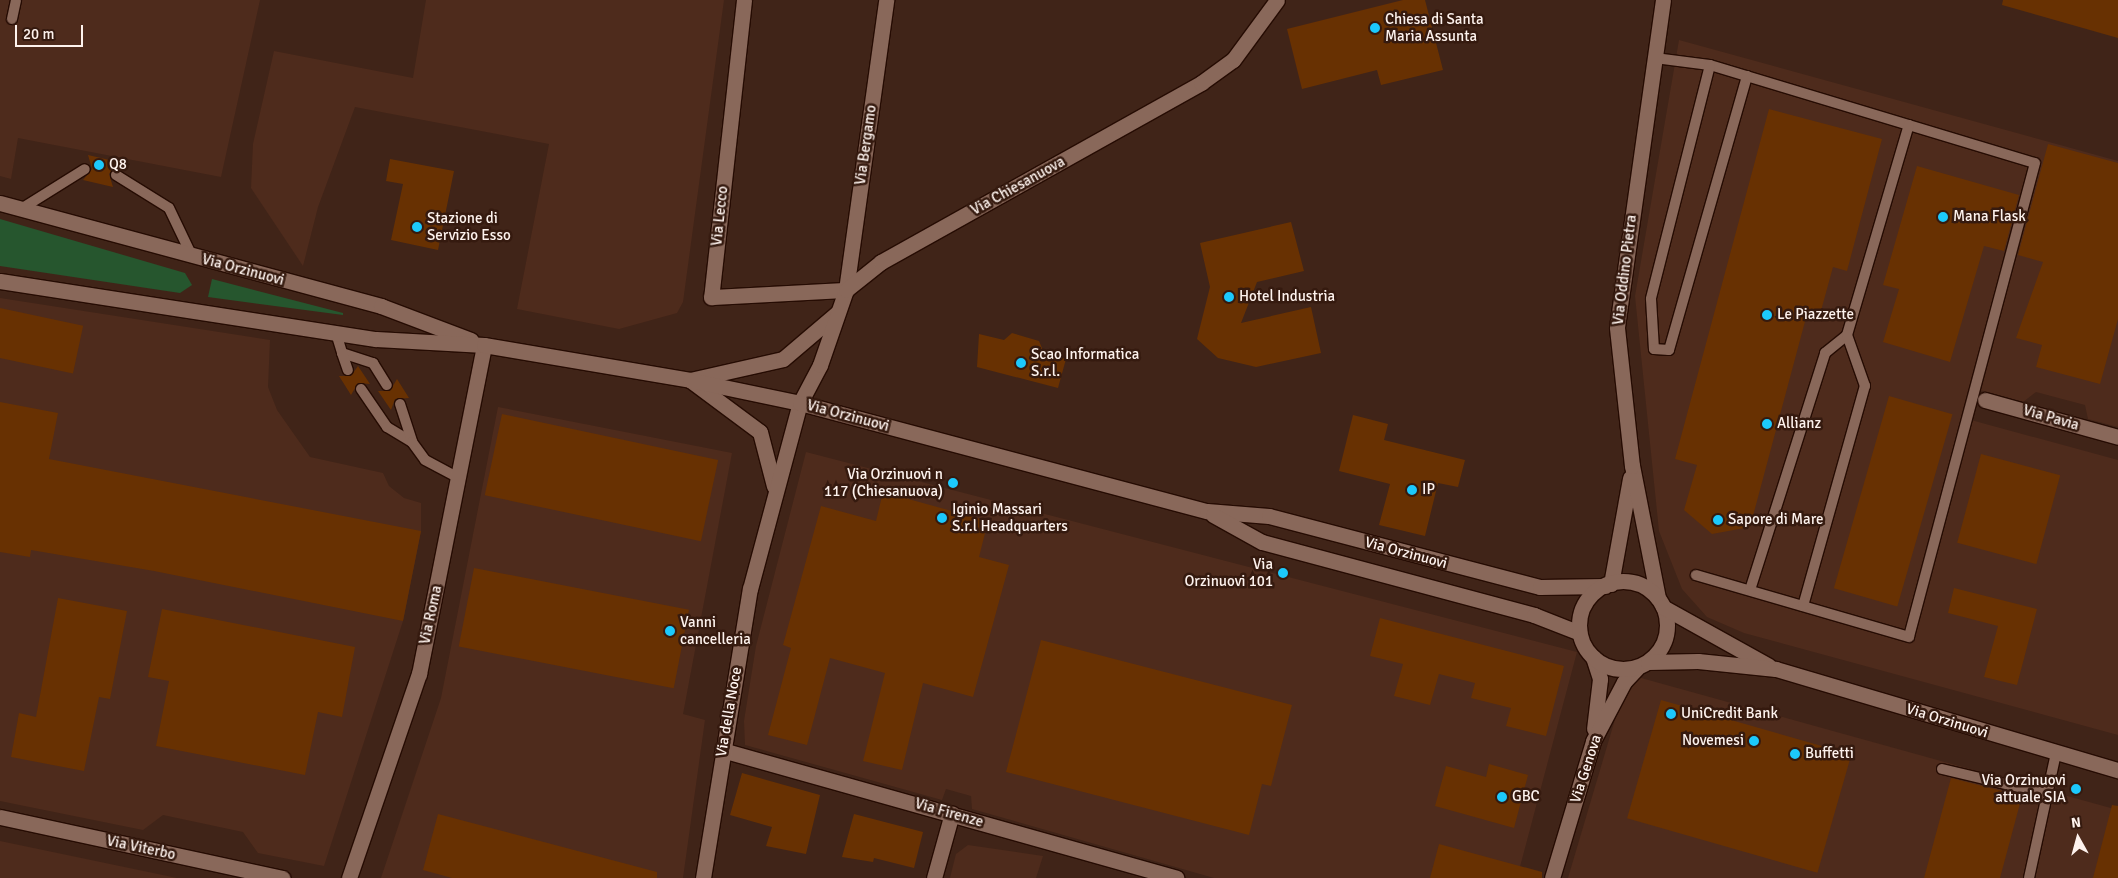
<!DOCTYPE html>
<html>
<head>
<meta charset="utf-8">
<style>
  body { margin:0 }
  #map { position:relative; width:2118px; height:878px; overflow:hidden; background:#402418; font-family:Signika,sans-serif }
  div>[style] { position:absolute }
  .built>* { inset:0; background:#4e2b1c }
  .green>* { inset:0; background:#26562e }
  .building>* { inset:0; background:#683102; transform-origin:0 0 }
  .roads { filter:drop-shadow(1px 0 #260c03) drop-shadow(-1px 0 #260c03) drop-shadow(0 1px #260c03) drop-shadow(0 -1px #260c03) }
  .lane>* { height:10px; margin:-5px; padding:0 5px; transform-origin:5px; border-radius:5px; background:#89685a }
  .street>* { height:15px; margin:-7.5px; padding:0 7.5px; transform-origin:7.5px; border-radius:7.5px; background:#89685a }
  .secondary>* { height:15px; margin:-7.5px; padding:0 7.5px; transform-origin:7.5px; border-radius:7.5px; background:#89685a }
  .secondary>.ring { margin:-7.5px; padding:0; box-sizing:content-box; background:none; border:15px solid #89685a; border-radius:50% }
  .dots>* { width:14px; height:14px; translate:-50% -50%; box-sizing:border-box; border:2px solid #351a0f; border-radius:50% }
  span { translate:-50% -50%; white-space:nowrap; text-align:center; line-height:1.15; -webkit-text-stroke:5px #351a0f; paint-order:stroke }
  .poi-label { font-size:15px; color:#fdf2ed }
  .left { translate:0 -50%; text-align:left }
  .right { translate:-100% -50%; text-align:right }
  .street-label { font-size:15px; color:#fdf2ed }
  .north { position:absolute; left:2053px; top:813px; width:50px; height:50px; -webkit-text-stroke:4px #351a0f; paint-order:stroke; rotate:353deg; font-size:14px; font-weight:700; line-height:20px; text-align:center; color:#fdf2ed }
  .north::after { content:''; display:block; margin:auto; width:18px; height:22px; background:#fdf2ed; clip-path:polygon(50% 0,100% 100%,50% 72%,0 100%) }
  .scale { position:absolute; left:15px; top:25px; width:68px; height:22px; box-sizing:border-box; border:2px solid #fdf2ed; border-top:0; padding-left:6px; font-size:15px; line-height:18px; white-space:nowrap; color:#fdf2ed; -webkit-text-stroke:4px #351a0f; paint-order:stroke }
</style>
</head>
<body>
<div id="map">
  <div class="built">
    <div style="clip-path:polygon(0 0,260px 0,221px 177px,18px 138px,11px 179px,0 176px)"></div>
    <div style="clip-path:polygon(426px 0,724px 0,683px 302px,677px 313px,619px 329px,517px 309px,549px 144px,355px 107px,318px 207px,303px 266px,251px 188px,253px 144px,274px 51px,413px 78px)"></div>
    <div style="clip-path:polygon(1679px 40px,2118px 161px,2118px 427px,2088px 419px,2085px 405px,2036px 392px,2023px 402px,1980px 390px,1971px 420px,2118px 460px,2118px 735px,1744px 633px,1707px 617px,1682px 589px,1659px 531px,1635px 296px)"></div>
    <div style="clip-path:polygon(0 298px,270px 340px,268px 387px,277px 410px,310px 457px,383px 473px,389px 486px,404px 498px,421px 503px,421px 531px,403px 621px,324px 866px,258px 853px,243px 832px,163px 815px,143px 830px,0 801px)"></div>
    <div style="clip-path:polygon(498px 407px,732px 453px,683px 714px,705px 720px,683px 878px,381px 878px,441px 698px)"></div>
    <div style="clip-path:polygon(806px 452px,1577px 652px,1517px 878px,1214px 878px,972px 809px,971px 796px,946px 789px,942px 800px,745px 745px,744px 721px,756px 646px)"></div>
    <div style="clip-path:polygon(1634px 676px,2118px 810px,2118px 878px,1568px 878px,1627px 679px)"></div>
    <div style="clip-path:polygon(0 841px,177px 878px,0 878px)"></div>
    <div style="clip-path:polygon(968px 845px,1043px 856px,1036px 878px,950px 878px,956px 854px)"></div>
  </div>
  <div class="green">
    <div style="clip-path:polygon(0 219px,185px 273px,192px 285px,180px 293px,0 266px)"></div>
    <div style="clip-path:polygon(212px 279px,343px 313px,343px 315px,208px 297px)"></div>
  </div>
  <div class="building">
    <div style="clip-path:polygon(1403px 0,1425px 0,1443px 70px,1381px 85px,1377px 70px,1302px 89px,1287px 29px)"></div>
    <div style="clip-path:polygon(2003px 0,2118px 0,2118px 38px,2002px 5px)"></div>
    <div style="clip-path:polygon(1769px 109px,1882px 139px,1847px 271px,1833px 267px,1819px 318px,1807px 314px,1750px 527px,1712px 534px,1684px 510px,1697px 465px,1675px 459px)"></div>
    <div style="clip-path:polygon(2048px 144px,2118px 163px,2118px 319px,2100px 384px,2036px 367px,2042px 345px,2016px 338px,2043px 262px,2018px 255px)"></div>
    <div style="clip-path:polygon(88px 155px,118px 162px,109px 174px,113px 187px,83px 180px,92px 169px)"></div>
    <div style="clip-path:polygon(390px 159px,454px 171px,438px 250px,391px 240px,403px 184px,386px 181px)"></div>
    <div style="clip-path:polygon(1917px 166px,2019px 195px,2004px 251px,1984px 246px,1950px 362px,1883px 342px,1899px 289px,1883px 285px)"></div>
    <div style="clip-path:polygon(1291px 222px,1304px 271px,1257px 282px,1241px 323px,1311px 307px,1321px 353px,1256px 367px,1218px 358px,1197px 339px,1210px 287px,1200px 243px)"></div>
    <div style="left:0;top:308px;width:85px;height:49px;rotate:12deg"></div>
    <div style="clip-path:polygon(1012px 333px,1039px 341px,1044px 353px,1066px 359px,1058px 388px,977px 367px,979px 334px,1004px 340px)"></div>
    <div style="clip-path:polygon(358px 366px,370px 384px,358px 383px,351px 395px,339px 376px,351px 376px)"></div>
    <div style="clip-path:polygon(397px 379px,409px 398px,395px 399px,391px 410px,378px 391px,390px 391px)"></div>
    <div style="left:1889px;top:396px;width:66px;height:200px;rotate:16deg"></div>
    <div style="clip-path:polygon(0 402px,58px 413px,49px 459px,421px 531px,403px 621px,154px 571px,31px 550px,30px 557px,0 552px)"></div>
    <div style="left:502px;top:414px;width:221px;height:83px;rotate:12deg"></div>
    <div style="clip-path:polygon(1353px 415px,1388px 424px,1384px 440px,1465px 460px,1458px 487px,1438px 483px,1425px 536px,1379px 525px,1390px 484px,1339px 471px)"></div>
    <div style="left:1981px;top:454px;width:82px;height:92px;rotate:15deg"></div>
    <div style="clip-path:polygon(883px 492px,988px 521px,979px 557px,1009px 565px,973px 697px,923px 683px,902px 770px,863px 761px,885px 673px,830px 658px,807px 745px,768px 735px,791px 648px,783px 645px,821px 506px,876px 521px)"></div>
    <div style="left:474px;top:568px;width:219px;height:80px;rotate:11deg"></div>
    <div style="clip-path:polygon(1954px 588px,2037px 609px,2017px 685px,1984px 677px,1998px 626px,1948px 613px)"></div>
    <div style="clip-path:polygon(58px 598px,127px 611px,110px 699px,99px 697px,84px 771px,11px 757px,19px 713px,36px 717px)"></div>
    <div style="clip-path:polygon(162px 609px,355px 647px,342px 717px,318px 712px,305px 775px,156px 746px,169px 681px,148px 677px)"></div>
    <div style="clip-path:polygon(1380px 618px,1564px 666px,1546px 736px,1506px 726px,1511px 708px,1471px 698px,1475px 683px,1439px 674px,1430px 705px,1394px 696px,1403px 664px,1370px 656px)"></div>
    <div style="clip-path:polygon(1041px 640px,1292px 705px,1271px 786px,1262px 784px,1249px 835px,1006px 772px)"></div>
    <div style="left:1661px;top:700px;width:198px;height:123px;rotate:16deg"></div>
    <div style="clip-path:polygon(1489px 764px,1528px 775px,1514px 828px,1435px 806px,1446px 766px,1486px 777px)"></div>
    <div style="clip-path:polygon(742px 773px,820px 795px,806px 854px,766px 846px,772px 827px,730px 815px)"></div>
    <div style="clip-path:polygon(1951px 778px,2022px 796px,2000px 878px,1924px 878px)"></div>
    <div style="clip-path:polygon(2112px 805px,2118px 806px,2118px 878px,2093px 878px)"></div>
    <div style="clip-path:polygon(438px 814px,657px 872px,657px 878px,452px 878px,423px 870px)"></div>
    <div style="clip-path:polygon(854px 814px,923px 832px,914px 868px,874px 858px,873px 862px,842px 857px)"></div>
    <div style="clip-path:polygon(1439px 844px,1542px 872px,1542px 878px,1430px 878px)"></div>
  </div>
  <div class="roads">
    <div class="lane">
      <div style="left:12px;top:19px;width:19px;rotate:-78deg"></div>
      <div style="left:1655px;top:58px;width:55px;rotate:7.3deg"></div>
      <div style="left:1710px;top:65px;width:339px;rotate:16.8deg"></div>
      <div style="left:2035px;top:163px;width:490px;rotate:104.9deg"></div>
      <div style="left:1909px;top:637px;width:222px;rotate:-163.8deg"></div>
      <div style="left:1710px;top:65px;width:241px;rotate:104.2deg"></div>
      <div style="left:1651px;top:299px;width:50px;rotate:86.6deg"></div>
      <div style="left:1654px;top:349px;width:15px;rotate:4deg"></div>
      <div style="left:1669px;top:350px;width:285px;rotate:-74.1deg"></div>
      <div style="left:116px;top:175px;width:62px;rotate:31.9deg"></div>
      <div style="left:169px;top:208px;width:53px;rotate:64.4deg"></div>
      <div style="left:21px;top:209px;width:75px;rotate:-32deg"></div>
      <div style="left:336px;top:333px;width:21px;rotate:73deg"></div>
      <div style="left:342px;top:353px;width:33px;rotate:18deg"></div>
      <div style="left:373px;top:363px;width:26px;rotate:58deg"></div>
      <div style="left:342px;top:353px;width:18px;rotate:71deg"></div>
      <div style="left:361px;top:389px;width:46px;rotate:55.6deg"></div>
      <div style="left:387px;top:427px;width:29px;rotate:31deg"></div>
      <div style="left:400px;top:404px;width:40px;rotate:72deg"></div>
      <div style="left:412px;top:442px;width:22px;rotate:54deg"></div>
      <div style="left:425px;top:460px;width:38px;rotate:28deg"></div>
      <div style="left:1750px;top:590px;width:249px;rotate:-72.4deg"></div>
      <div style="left:1825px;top:353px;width:28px;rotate:-39deg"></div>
      <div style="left:1847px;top:335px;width:219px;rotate:-73.6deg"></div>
      <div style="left:1803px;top:606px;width:229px;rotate:-74.3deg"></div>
      <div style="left:1865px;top:386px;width:54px;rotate:-109.4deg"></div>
      <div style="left:1942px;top:769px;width:109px;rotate:13.3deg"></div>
      <div style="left:2029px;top:878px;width:128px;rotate:-77.8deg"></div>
    </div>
    <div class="street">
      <div style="left:744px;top:0;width:299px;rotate:96.3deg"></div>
      <div style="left:711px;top:297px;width:135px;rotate:-3deg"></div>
      <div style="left:846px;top:290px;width:293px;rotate:-82.1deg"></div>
      <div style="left:690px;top:380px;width:95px;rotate:-12.7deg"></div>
      <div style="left:783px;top:359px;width:71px;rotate:-40.4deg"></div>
      <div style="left:690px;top:380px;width:87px;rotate:36.6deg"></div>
      <div style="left:760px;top:432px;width:56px;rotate:75.5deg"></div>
      <div style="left:1985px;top:400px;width:138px;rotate:15.5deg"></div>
      <div style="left:1611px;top:584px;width:108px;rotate:-79.8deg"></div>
      <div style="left:1658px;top:598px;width:135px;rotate:-101.1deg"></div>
      <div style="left:1632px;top:466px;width:140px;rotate:-96.2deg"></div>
      <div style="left:1617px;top:327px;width:330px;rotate:-82deg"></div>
      <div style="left:1593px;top:657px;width:23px;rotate:72deg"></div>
      <div style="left:1600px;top:679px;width:50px;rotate:96.8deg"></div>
      <div style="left:722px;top:750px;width:472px;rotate:15.7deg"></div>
      <div style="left:0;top:817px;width:289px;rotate:12.2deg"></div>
      <div style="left:349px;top:878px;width:216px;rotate:-71.1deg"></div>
      <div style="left:419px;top:674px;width:335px;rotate:-78.8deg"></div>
      <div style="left:703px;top:878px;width:293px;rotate:-80.8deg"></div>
      <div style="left:750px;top:589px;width:193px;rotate:-75deg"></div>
      <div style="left:800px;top:403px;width:43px;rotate:-62.2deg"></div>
      <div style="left:820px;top:365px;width:79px;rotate:-70.9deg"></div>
      <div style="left:846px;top:290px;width:45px;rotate:-38.7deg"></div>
      <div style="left:881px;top:262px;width:367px;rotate:-29.2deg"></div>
      <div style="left:1201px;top:83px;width:39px;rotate:-36deg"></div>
      <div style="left:1233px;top:60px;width:74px;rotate:-53.7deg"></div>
      <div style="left:934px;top:878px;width:67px;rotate:-74.5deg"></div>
      <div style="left:1552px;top:878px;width:143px;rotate:-73.3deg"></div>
      <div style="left:1593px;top:741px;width:67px;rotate:-62.3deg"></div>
      <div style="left:1624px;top:682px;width:19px;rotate:-47deg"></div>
    </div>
    <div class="secondary">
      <div style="left:0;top:203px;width:395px;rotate:15.1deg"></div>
      <div style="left:381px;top:306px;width:96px;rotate:20.7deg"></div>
      <div style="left:0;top:281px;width:380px;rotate:8.8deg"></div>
      <div style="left:376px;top:339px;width:108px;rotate:3.2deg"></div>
      <div style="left:484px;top:345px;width:209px;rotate:9.6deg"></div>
      <div style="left:690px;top:380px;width:112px;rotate:11.8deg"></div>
      <div style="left:800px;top:403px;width:421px;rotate:14.9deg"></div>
      <div style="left:1207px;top:511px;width:62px;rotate:4.6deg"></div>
      <div style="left:1269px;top:516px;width:280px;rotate:14.7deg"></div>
      <div style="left:1540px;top:587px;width:65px;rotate:-0.9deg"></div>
      <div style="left:1213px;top:515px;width:56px;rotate:28.9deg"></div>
      <div style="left:1262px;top:542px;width:282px;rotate:15deg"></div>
      <div style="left:1534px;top:615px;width:49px;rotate:21.4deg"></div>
      <div class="ring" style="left:1579px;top:581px;width:73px;height:73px"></div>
      <div style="left:1663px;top:607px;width:121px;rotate:29.1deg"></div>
      <div style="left:1648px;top:662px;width:50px;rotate:-1.1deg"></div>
      <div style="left:1698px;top:661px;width:78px;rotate:5.9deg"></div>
      <div style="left:1776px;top:669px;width:357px;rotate:16.5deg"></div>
    </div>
  </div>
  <div class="dots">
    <div style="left:1375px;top:28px;background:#1cc9fc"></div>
    <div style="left:99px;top:165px;background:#1cc9fc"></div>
    <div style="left:1943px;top:217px;background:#1cc9fc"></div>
    <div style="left:417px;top:227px;background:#1cc9fc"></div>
    <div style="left:1229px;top:297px;background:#1cc9fc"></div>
    <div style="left:1767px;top:315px;background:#1cc9fc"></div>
    <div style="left:1021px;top:363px;background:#1cc9fc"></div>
    <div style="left:1767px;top:424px;background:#1cc9fc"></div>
    <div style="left:953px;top:483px;background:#1cc9fc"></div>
    <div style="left:1412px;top:490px;background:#1cc9fc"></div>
    <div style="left:942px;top:518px;background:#1cc9fc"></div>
    <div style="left:1718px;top:520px;background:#1cc9fc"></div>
    <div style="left:1283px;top:573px;background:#1cc9fc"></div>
    <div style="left:670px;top:631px;background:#1cc9fc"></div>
    <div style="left:1671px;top:714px;background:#1cc9fc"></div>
    <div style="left:1754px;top:741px;background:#1cc9fc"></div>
    <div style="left:1795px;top:754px;background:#1cc9fc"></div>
    <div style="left:2076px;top:789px;background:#1cc9fc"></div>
    <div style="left:1502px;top:797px;background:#1cc9fc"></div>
  </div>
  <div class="poi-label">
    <span class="left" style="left:1385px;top:28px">Chiesa di Santa<br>Maria Assunta</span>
    <span class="left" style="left:109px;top:165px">Q8</span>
    <span class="left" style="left:1953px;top:217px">Mana Flask</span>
    <span class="left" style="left:427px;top:227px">Stazione di<br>Servizio Esso</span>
    <span class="left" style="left:1239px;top:297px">Hotel Industria</span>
    <span class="left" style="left:1777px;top:315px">Le Piazzette</span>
    <span class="left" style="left:1031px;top:363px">Scao Informatica<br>S.r.l.</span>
    <span class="left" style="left:1777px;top:424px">Allianz</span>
    <span class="right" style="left:943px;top:483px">Via Orzinuovi n<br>117 (Chiesanuova)</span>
    <span class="left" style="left:1422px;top:490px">IP</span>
    <span class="left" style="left:952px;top:518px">Iginio Massari<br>S.r.l Headquarters</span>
    <span class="left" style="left:1728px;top:520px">Sapore di Mare</span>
    <span class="right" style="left:1273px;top:573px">Via<br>Orzinuovi 101</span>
    <span class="left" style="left:680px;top:631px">Vanni<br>cancelleria</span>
    <span class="left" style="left:1681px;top:714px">UniCredit Bank</span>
    <span class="right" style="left:1744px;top:741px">Novemesi</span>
    <span class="left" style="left:1805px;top:754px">Buffetti</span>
    <span class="right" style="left:2066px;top:789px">Via Orzinuovi<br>attuale SIA</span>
    <span class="left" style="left:1512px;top:797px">GBC</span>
  </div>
  <div class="street-label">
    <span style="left:866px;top:145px;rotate:-82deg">Via Bergamo</span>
    <span style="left:1018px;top:186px;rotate:-29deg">Via Chiesanuova</span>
    <span style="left:720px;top:216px;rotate:-84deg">Via Lecco</span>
    <span style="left:243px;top:270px;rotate:15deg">Via Orzinuovi</span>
    <span style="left:1625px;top:270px;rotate:-83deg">Via Oddino Pietra</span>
    <span style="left:848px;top:416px;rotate:15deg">Via Orzinuovi</span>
    <span style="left:2051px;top:418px;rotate:16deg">Via Pavia</span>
    <span style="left:1406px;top:553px;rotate:15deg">Via Orzinuovi</span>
    <span style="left:431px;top:615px;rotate:-78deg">Via Roma</span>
    <span style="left:729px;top:712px;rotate:-80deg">Via della Noce</span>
    <span style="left:1947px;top:721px;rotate:17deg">Via Orzinuovi</span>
    <span style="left:1586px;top:769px;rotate:-72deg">Via Genova</span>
    <span style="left:949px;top:813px;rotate:16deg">Via Firenze</span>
    <span style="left:141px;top:848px;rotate:12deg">Via Viterbo</span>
  </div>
  <div class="north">N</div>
  <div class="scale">20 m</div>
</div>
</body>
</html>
